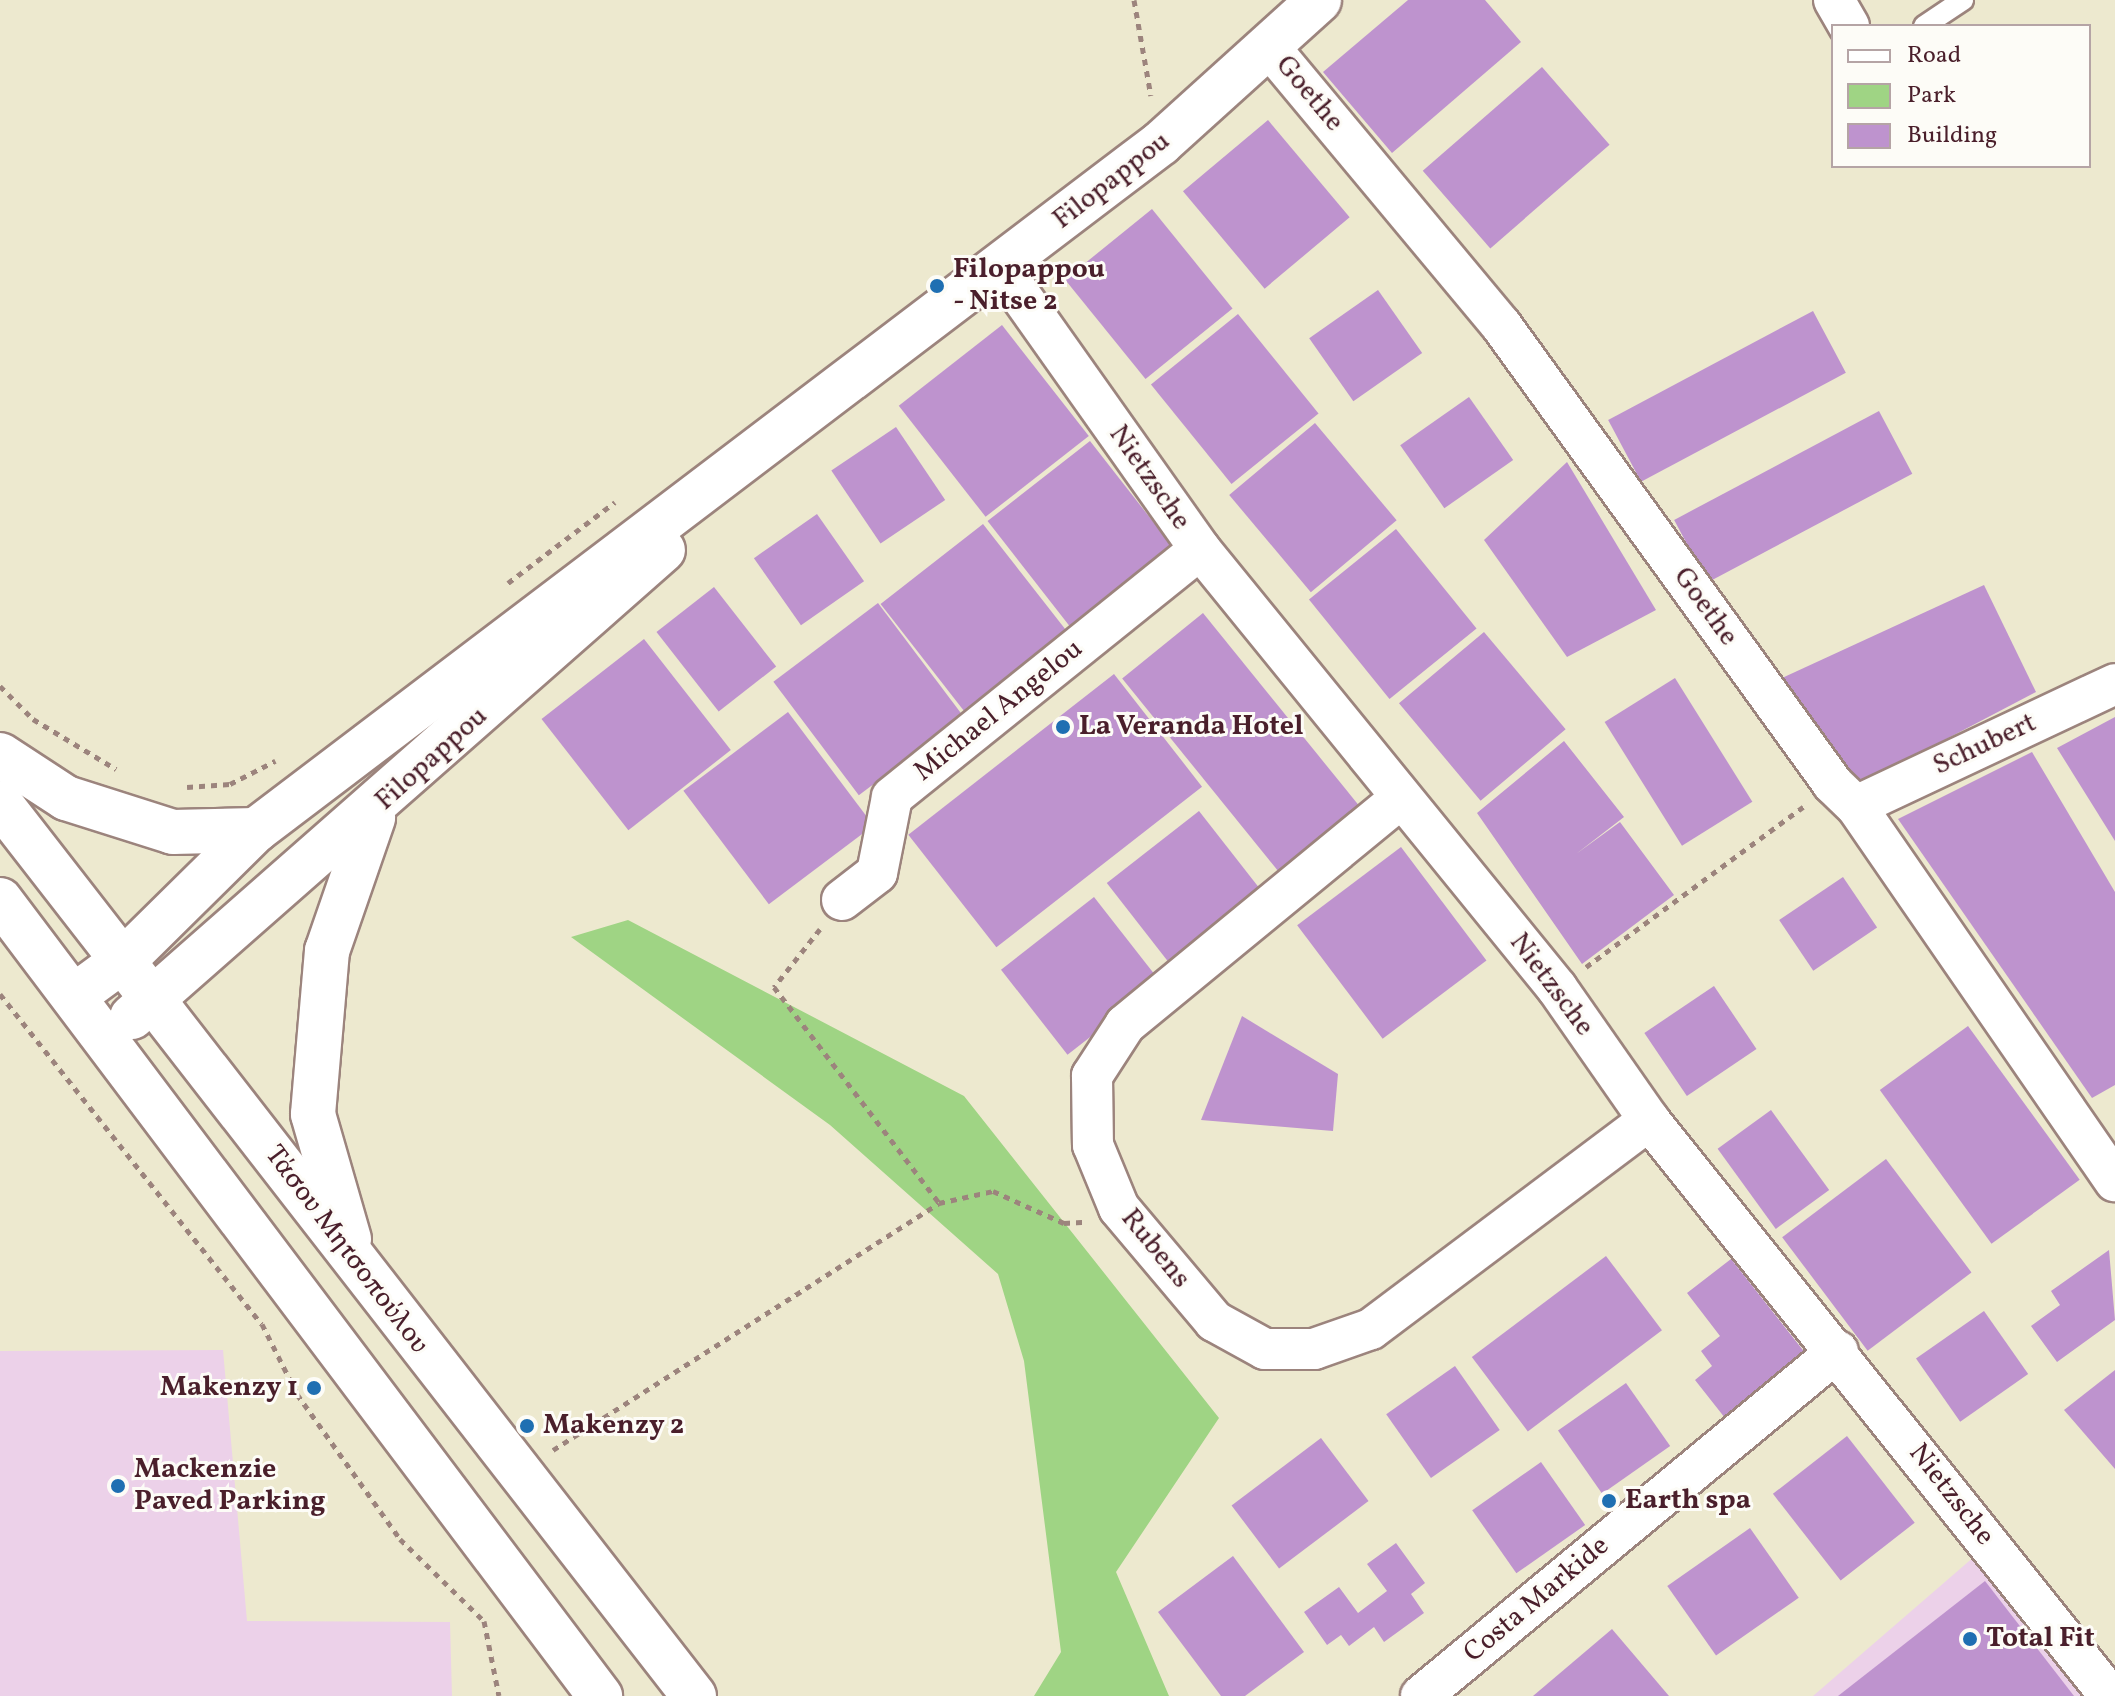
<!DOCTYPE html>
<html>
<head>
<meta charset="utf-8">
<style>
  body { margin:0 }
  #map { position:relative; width:2115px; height:1696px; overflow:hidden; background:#ede9cf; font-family:Vollkorn,serif }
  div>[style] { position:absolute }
  .built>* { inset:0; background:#ecd1e9 }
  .green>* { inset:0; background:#9fd484 }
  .building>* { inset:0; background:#be93ce; transform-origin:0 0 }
  .path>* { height:5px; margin-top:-2.5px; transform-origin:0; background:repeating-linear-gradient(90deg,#9c847d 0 6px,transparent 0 12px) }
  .roads { filter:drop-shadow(2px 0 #9c847d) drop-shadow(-2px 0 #9c847d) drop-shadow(0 2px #9c847d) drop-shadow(0 -2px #9c847d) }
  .service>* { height:20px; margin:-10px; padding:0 10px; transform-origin:10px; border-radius:10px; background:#fff }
  .minor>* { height:40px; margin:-20px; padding:0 20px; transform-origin:20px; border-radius:20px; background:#fff }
  .tertiary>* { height:44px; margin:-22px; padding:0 22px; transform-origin:22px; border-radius:22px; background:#fff }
  .dots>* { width:22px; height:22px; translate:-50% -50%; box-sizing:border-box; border:4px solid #fdfcf7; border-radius:50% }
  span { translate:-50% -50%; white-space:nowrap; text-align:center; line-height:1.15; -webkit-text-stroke:6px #fdfcf7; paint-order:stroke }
  .street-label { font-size:28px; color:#4a1f2b }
  .poi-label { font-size:28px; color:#4a1f2b; font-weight:700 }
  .left { translate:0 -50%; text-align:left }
  .right { translate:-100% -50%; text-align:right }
  .legend { position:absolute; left:1831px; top:24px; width:260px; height:144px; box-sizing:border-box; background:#fdfcf7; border:2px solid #b5a4a5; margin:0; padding:10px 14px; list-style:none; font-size:24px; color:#4a1f2b }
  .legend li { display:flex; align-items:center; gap:16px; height:40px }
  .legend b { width:40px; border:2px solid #b5a4a5 }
</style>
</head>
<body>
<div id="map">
  <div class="built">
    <div style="clip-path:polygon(223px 1350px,247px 1621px,450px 1622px,452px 1696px,0 1696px,0 1351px)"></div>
    <div style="clip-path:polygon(1990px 1543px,2110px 1696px,1813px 1696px)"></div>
  </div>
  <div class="green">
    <div style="clip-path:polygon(628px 920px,964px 1096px,1219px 1418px,1116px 1572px,1169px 1696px,1034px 1696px,1061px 1652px,1024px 1361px,998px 1274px,830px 1125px,571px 937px)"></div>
  </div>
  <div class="building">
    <div style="clip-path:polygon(1408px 0,1485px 0,1521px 42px,1392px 153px,1323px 72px)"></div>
    <div style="left:1542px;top:67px;width:103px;height:158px;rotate:49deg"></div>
    <div style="left:1268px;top:120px;width:127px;height:111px;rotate:50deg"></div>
    <div style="left:1152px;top:209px;width:128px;height:112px;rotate:51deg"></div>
    <div style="left:1378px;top:290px;width:77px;height:84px;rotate:55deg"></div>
    <div style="left:1813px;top:311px;width:70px;height:232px;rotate:62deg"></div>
    <div style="left:1238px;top:314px;width:128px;height:112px;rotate:51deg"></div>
    <div style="left:1002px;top:325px;width:141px;height:131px;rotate:52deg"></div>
    <div style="left:1469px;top:397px;width:77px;height:84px;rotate:55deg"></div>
    <div style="left:1879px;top:411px;width:71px;height:232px;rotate:62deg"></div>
    <div style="left:1315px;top:423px;width:127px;height:112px;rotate:50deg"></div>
    <div style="left:896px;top:427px;width:88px;height:78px;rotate:56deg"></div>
    <div style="left:1090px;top:441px;width:141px;height:130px;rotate:52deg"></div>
    <div style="clip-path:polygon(1567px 462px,1656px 610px,1567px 657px,1484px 540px)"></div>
    <div style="left:817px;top:514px;width:82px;height:77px;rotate:55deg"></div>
    <div style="left:983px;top:524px;width:141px;height:130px;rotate:52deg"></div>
    <div style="left:1396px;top:529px;width:128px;height:112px;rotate:51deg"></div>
    <div style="clip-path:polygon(1984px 585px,2036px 692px,1851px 789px,1782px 678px)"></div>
    <div style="left:714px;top:587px;width:101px;height:73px;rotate:52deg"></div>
    <div style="left:878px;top:603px;width:142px;height:131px;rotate:53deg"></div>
    <div style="left:1203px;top:613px;width:250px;height:104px;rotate:51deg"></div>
    <div style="left:1484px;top:632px;width:127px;height:111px;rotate:50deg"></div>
    <div style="left:644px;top:639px;width:141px;height:130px;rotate:52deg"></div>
    <div style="left:1114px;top:674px;width:143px;height:261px;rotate:52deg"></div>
    <div style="left:1675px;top:678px;width:146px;height:83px;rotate:58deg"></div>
    <div style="left:788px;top:712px;width:142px;height:131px;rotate:53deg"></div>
    <div style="clip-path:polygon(2115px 717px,2115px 841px,2057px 748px)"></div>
    <div style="clip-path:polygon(1564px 741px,1624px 817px,1576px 854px,1620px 822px,1674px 895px,1582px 964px,1477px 813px)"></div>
    <div style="clip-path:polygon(2032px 752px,2115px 892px,2115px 1085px,2092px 1098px,1898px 819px)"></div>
    <div style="left:1199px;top:811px;width:108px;height:117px;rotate:52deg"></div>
    <div style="left:1401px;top:847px;width:142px;height:130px;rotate:53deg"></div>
    <div style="left:1843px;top:877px;width:61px;height:77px;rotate:56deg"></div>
    <div style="left:1094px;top:897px;width:108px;height:118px;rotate:52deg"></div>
    <div style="left:1714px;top:986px;width:76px;height:84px;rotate:56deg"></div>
    <div style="clip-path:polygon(1242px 1016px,1338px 1074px,1333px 1131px,1201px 1120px)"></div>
    <div style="left:1968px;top:1026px;width:190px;height:109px;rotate:54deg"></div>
    <div style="left:1771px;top:1110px;width:99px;height:66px;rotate:54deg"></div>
    <div style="left:1886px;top:1159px;width:142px;height:130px;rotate:53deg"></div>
    <div style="clip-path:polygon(2109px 1250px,2115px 1320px,2057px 1362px,2031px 1326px,2060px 1305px,2051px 1291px)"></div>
    <div style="left:1606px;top:1256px;width:93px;height:168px;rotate:53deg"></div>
    <div style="clip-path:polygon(1731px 1259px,1806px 1354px,1725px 1418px,1695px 1380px,1712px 1366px,1701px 1351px,1720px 1336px,1687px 1293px)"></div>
    <div style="left:1984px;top:1311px;width:77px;height:83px;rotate:55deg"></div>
    <div style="left:1455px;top:1366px;width:78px;height:84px;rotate:55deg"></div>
    <div style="clip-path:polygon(2115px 1370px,2115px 1469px,2064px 1410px)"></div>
    <div style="left:1626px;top:1383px;width:77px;height:83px;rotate:55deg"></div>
    <div style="left:1847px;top:1436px;width:110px;height:94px;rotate:52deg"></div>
    <div style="left:1321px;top:1438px;width:79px;height:112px;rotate:53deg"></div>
    <div style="left:1541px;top:1462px;width:77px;height:84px;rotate:55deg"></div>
    <div style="left:1750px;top:1528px;width:85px;height:101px;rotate:55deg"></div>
    <div style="clip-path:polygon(1396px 1543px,1425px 1583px,1411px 1594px,1424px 1613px,1384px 1642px,1374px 1627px,1349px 1646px,1341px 1635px,1327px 1645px,1304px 1612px,1339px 1587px,1358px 1613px,1387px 1591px,1367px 1564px)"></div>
    <div style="clip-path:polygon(1233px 1556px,1304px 1652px,1245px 1696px,1221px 1696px,1158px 1612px)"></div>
    <div style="clip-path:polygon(1985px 1581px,2074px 1696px,1838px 1696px)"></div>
    <div style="clip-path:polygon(1612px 1629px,1669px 1696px,1533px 1696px)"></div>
  </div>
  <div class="path">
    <div style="left:1134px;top:0;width:97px;rotate:80deg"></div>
    <div style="left:508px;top:583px;width:134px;rotate:-37.1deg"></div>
    <div style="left:0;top:686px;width:47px;rotate:45deg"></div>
    <div style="left:33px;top:719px;width:97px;rotate:31.1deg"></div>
    <div style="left:187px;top:787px;width:43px;rotate:-4deg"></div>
    <div style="left:230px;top:784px;width:51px;rotate:-27.1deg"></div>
    <div style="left:820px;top:929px;width:74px;rotate:128.4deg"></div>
    <div style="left:774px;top:987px;width:272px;rotate:52.6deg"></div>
    <div style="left:1586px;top:967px;width:270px;rotate:-36.4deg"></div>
    <div style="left:0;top:994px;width:421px;rotate:51.6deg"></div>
    <div style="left:262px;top:1324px;width:78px;rotate:63.4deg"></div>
    <div style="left:297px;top:1394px;width:178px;rotate:54.6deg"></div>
    <div style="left:400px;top:1539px;width:117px;rotate:44.3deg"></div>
    <div style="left:484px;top:1621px;width:76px;rotate:78.7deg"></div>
    <div style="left:553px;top:1450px;width:458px;rotate:-32.6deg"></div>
    <div style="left:939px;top:1203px;width:55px;rotate:-12.5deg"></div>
    <div style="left:993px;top:1191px;width:78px;rotate:24.3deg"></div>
    <div style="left:1064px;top:1223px;width:22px;rotate:-3deg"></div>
  </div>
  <div class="roads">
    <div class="service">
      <div style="left:1924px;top:26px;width:47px;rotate:-33.7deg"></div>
    </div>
    <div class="minor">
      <div style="left:1834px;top:0;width:30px;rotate:60deg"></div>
      <div style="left:1271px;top:49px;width:359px;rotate:50.2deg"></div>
      <div style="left:1501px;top:325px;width:566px;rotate:54.12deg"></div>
      <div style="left:1833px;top:784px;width:32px;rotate:44deg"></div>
      <div style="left:1856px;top:806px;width:456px;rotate:55.4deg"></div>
      <div style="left:1001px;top:268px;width:344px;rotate:54.7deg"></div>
      <div style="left:1200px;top:549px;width:566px;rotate:50.88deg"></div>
      <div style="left:1557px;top:988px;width:161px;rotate:55.1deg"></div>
      <div style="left:1649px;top:1120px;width:738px;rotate:51.33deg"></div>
      <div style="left:1401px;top:798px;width:357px;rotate:140.6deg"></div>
      <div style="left:1125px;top:1025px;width:61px;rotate:122.9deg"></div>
      <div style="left:1092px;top:1076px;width:69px;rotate:89.2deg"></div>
      <div style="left:1093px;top:1145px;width:68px;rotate:67.6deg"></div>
      <div style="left:1119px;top:1208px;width:148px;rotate:49.9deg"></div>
      <div style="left:1214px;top:1321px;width:58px;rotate:28.8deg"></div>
      <div style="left:1265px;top:1349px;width:49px"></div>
      <div style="left:1314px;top:1349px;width:60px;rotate:-19.3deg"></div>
      <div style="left:1371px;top:1329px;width:348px;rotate:-36.9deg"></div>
      <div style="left:1856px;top:806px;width:286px;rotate:-25.2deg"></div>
      <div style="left:842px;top:900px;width:44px;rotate:-37.6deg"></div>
      <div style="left:877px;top:873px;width:77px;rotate:-78.8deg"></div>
      <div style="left:892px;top:797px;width:395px;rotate:-38.8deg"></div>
      <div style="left:1421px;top:1696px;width:541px;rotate:-39.6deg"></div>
    </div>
    <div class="tertiary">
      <div style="left:0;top:755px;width:79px;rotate:33.1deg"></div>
      <div style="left:66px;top:798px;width:112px;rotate:17.6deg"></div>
      <div style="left:173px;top:832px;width:83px;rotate:-1.4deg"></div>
      <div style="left:0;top:803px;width:1131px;rotate:52.15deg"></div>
      <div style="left:0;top:900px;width:997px;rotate:52.99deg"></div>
      <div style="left:77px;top:994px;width:61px;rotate:-36.3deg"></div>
      <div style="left:126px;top:958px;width:182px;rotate:-44.6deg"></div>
      <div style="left:256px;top:830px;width:1136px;rotate:-37.2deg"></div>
      <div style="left:1161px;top:143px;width:213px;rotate:-42.1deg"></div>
      <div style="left:132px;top:1017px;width:707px;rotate:-41.33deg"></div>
      <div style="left:349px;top:1239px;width:130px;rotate:-106.1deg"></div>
      <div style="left:313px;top:1114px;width:164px;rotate:-85.1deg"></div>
      <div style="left:327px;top:951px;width:141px;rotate:-70.9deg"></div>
    </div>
  </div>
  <div class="dots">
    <div style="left:937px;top:286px;background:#1f6fb2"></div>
    <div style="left:1063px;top:727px;background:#1f6fb2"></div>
    <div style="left:314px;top:1388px;background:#1f6fb2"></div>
    <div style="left:527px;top:1426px;background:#1f6fb2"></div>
    <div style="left:118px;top:1486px;background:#1f6fb2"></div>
    <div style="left:1609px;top:1501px;background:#1f6fb2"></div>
    <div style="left:1970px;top:1639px;background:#1f6fb2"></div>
  </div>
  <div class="street-label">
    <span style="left:1309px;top:94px;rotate:50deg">Goethe</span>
    <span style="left:1112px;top:181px;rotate:-38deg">Filopappou</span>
    <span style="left:1149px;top:478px;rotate:55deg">Nietzsche</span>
    <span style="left:1705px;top:607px;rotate:54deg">Goethe</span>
    <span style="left:999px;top:711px;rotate:-39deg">Michael Angelou</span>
    <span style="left:1985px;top:745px;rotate:-25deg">Schubert</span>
    <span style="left:432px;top:759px;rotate:-42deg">Filopappou</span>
    <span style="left:1551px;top:985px;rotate:53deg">Nietzsche</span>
    <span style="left:1155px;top:1249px;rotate:51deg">Rubens</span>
    <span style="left:346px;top:1250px;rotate:53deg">Τάσου Μητσοπούλου</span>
    <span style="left:1951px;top:1495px;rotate:52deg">Nietzsche</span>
    <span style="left:1537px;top:1600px;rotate:-40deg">Costa Markide</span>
  </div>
  <div class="poi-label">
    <span class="left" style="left:953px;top:286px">Filopappou<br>- Nitse 2</span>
    <span class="left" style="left:1079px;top:727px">La Veranda Hotel</span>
    <span class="right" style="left:298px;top:1388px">Makenzy 1</span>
    <span class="left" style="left:543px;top:1426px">Makenzy 2</span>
    <span class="left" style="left:134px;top:1486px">Mackenzie<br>Paved Parking</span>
    <span class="left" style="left:1625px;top:1501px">Earth spa</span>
    <span class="left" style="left:1986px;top:1639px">Total Fit</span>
  </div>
  <ul class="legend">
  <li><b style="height:10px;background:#fff"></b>Road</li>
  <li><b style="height:22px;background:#9fd484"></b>Park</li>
  <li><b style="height:22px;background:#be93ce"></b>Building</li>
  </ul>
</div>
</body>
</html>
